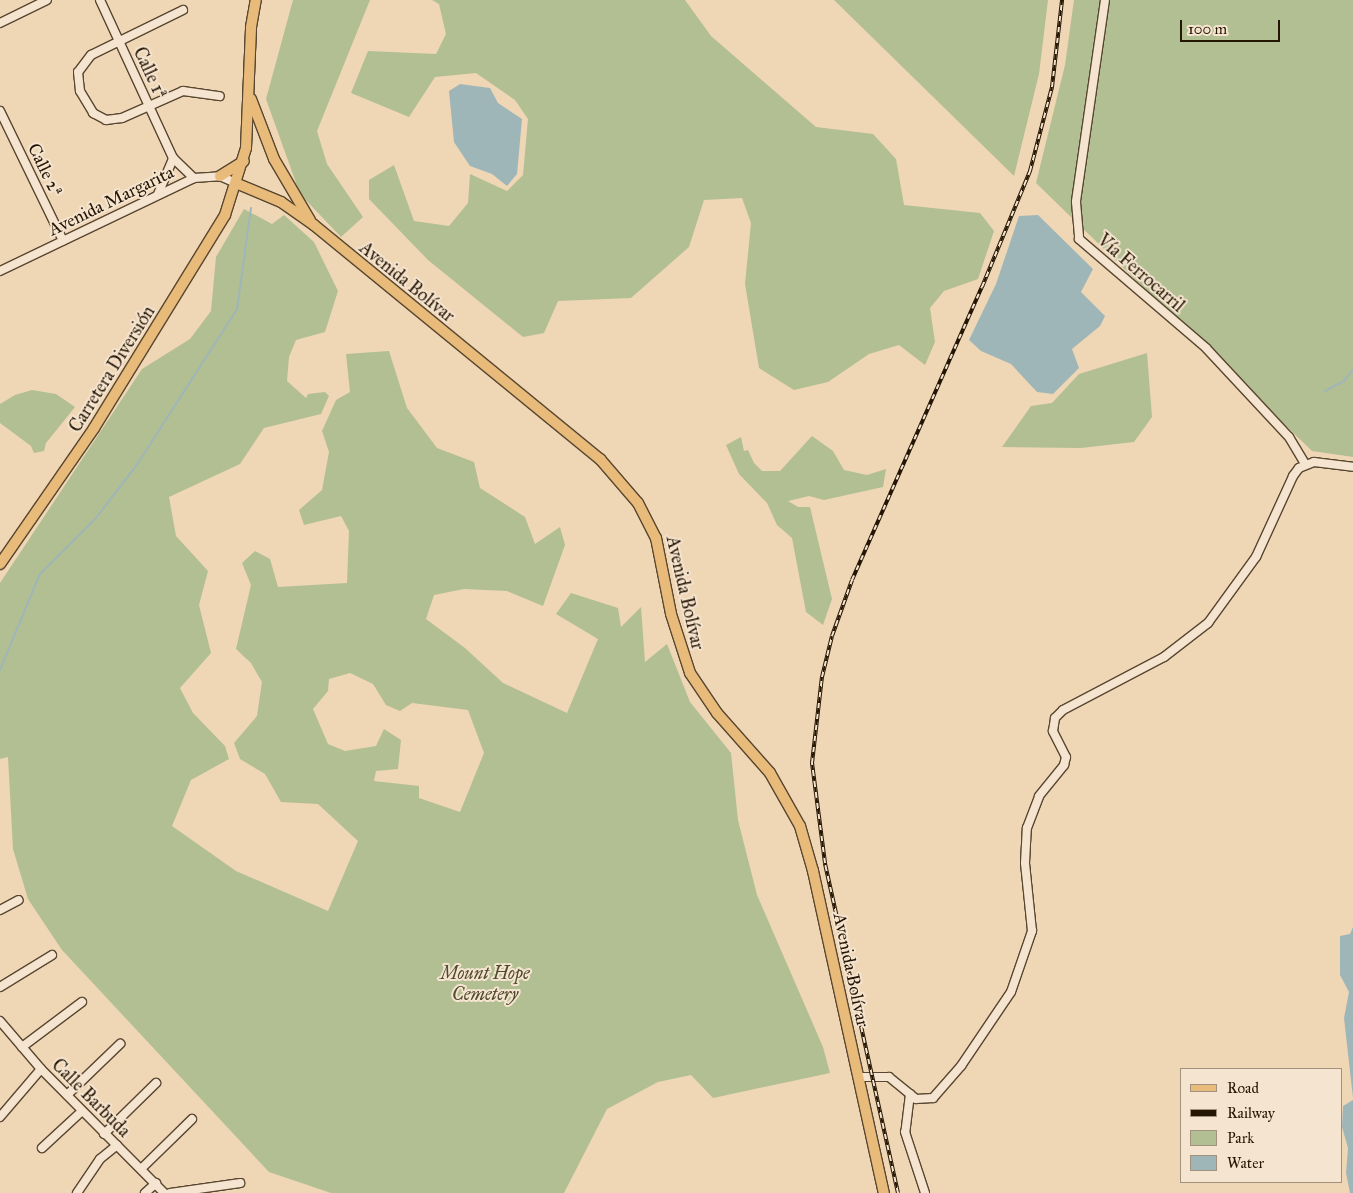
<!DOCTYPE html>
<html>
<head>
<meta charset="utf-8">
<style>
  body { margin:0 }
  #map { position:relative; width:1353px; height:1193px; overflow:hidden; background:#efd6b5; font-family:"IM FELL Great Primer",serif }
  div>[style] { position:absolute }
  .green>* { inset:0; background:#b2bf92 }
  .water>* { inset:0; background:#9fb6b9 }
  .stream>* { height:2px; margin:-1px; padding:0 1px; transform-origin:1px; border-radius:1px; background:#9fb6b9 }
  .roads { filter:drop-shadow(1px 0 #584630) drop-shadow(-1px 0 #584630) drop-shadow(0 1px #584630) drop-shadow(0 -1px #584630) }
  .minor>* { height:8px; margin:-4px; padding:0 4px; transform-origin:4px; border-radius:4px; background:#f5e4cf }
  .major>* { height:10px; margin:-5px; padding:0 5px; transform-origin:5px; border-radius:5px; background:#e8bb7a }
  .rail>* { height:4px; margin-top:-2px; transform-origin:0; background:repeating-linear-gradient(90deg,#f5e4cf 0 5.5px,#251603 0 11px); box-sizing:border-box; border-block:1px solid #251603 }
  span { translate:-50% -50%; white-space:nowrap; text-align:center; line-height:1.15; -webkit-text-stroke:4px #f5e4cf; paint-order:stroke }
  .street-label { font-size:18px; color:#251603 }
  .park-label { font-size:18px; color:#4f492e; font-style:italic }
  .legend { position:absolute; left:1180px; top:1068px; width:162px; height:115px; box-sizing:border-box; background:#f5e4cf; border:1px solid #a2927d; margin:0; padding:6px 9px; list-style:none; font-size:15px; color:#251603 }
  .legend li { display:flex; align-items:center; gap:10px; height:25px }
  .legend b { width:25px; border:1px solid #a2927d }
  .scale { position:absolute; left:1180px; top:20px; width:100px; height:22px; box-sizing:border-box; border:2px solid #251603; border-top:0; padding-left:6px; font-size:15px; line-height:18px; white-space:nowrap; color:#251603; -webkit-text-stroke:4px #f5e4cf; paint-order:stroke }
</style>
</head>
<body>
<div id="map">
  <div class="green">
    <div style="clip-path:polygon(293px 0,370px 0,317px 131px,327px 164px,363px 217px,341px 237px,300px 194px,266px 99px)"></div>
    <div style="clip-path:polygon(432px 0,685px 0,711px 36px,816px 127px,873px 134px,896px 159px,904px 205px,980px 213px,994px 231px,978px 279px,944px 291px,930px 308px,935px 342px,925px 365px,899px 345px,869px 354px,828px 382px,794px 390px,759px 368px,745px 284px,751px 223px,742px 198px,704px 200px,689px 247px,631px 298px,558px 301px,544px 333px,523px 337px,428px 260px,369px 199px,369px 180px,394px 165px,414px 221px,449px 226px,468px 203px,470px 174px,507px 191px,523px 175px,528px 119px,515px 100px,476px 73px,435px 77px,409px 117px,351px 93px,368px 51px,436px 54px,446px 34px,439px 4px)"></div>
    <div style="clip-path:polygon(834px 0,1048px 0,1039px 74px,1014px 176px)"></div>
    <div style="clip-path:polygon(1074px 0,1353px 0,1353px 457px,1312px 451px,1036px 183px,1065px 65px)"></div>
    <div style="clip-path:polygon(evenodd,244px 209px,272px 224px,284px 215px,314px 242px,338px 291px,325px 332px,296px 340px,289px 357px,287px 381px,306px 398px,308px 394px,325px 392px,329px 396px,321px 414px,264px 428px,240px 464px,169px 497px,176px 536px,208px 571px,199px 605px,211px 653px,180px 688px,193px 713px,225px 746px,229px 759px,191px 780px,172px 826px,236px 871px,328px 911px,358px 841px,318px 804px,281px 802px,265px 774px,240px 759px,234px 743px,257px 716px,262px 682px,251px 663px,236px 649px,251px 585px,242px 563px,255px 551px,270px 559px,278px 587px,347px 583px,349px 531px,341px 516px,304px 525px,299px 510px,322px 490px,329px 452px,322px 431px,336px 400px,350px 392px,346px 354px,389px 351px,407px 408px,437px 448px,474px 462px,480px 488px,525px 517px,535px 544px,560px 527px,565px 545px,543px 606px,507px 591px,464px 589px,434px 595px,426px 619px,465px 648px,503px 683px,567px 713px,598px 639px,556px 614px,571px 593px,618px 608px,621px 627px,641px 607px,645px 662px,667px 644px,690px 702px,731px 753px,738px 820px,757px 895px,823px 1047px,830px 1073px,713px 1098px,691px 1075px,658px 1082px,607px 1109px,564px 1193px,331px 1193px,269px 1172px,62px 950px,28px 899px,13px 849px,8px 757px,0 759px,0 583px,142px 369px,190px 339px,211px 311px,216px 257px,244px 209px,350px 673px,373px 684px,386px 705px,400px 711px,412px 703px,468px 710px,484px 753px,460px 812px,419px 798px,419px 786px,374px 781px,376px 771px,398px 769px,401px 740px,384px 729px,376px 746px,345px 751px,328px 744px,313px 709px,328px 691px,329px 679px,350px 673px)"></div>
    <div style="clip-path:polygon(1147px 353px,1152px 417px,1134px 442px,1081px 448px,1002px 447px,1031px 406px,1052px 403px,1079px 374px)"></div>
    <div style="clip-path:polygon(32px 390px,56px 394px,75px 407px,46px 443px,44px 451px,34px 453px,31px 446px,0 423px,0 404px,15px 395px)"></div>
    <div style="clip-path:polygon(812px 436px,833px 451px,844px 470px,867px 475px,886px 469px,883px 487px,824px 500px,809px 496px,788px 501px,798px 507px,810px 507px,832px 599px,823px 625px,806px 612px,792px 538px,777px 525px,767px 503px,739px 474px,726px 445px,741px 437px,744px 451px,748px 450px,754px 463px,762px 471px,780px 471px)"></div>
  </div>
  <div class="water">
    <div style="clip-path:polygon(460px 84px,490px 88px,498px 103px,522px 119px,517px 174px,507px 186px,492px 174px,470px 166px,454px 142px,449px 91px)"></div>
    <div style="clip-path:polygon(1038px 215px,1093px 269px,1081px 292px,1105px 316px,1100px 326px,1072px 349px,1079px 368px,1053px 394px,1037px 392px,1011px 364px,981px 351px,969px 340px,996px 284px,1019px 216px)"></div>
    <div style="clip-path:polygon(1353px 927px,1353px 1098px,1344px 1018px,1349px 992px,1340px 975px,1340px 936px,1350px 934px)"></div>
    <div style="clip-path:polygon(1353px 1100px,1353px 1193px,1350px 1193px,1346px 1173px,1348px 1148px,1342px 1127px,1343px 1106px)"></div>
  </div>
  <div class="stream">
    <div style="left:1325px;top:391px;width:21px;rotate:-28deg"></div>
    <div style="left:1344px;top:381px;width:14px;rotate:-51deg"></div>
    <div style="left:0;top:670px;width:104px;rotate:-67.4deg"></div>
    <div style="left:40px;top:574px;width:79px;rotate:-45deg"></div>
    <div style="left:96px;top:518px;width:66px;rotate:-52.4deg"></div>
    <div style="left:136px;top:466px;width:187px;rotate:-57.2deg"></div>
    <div style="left:237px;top:309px;width:102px;rotate:-82.1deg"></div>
  </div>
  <div class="roads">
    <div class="minor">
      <div style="left:100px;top:0;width:174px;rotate:65.2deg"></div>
      <div style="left:173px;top:158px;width:29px;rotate:44deg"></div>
      <div style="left:1105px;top:0;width:204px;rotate:98.2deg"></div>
      <div style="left:1076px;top:202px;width:37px;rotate:85deg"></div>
      <div style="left:1079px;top:239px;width:167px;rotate:40.6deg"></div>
      <div style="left:1206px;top:348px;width:122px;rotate:47deg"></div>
      <div style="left:1289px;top:437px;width:31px;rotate:59deg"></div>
      <div style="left:183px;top:10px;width:102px;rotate:153.9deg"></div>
      <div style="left:91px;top:55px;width:21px;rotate:127deg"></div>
      <div style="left:78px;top:72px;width:19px;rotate:84deg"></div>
      <div style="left:80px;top:91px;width:26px;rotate:59deg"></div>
      <div style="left:93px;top:113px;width:15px;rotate:28deg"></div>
      <div style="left:106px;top:120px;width:16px;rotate:-7deg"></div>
      <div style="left:122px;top:118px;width:67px;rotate:-23.9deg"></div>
      <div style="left:183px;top:91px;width:37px;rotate:8deg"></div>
      <div style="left:0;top:23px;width:52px;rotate:-26.1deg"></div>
      <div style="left:0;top:111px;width:144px;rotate:64.1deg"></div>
      <div style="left:158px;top:194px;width:39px;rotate:-67deg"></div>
      <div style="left:0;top:271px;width:215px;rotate:-25.6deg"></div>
      <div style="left:194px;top:178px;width:26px;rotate:-4deg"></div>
      <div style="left:220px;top:176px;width:20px;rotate:24deg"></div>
      <div style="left:0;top:910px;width:21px;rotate:-28deg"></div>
      <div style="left:0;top:987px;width:61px;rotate:-31.6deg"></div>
      <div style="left:0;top:1021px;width:63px;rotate:49.5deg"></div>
      <div style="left:41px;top:1069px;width:175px;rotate:45.2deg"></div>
      <div style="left:22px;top:1047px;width:75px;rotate:-36.9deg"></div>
      <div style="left:858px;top:1077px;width:31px"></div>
      <div style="left:889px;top:1077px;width:35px;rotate:39deg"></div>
      <div style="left:916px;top:1099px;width:17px;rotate:-3deg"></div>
      <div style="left:933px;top:1098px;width:43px;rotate:-48.8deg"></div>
      <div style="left:961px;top:1066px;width:89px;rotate:-56deg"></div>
      <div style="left:1011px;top:992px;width:65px;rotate:-71deg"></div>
      <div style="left:1032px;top:931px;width:68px;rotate:-95.9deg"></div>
      <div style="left:1025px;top:863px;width:35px;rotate:-87deg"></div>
      <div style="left:1027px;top:828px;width:34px;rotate:-69deg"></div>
      <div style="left:1039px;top:796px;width:40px;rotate:-51deg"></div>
      <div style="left:1064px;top:765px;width:8px;rotate:-76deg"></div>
      <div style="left:1066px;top:757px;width:29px;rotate:-117deg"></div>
      <div style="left:1053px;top:731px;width:13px;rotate:-81deg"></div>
      <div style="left:1055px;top:718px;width:11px;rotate:-45deg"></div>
      <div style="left:1063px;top:710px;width:114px;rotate:-27.7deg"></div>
      <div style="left:1164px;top:657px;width:56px;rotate:-37.7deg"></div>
      <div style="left:1208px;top:623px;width:82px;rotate:-54deg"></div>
      <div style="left:1256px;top:557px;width:89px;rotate:-65.4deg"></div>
      <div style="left:1293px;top:476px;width:10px;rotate:-53deg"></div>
      <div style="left:1299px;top:468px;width:16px;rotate:-22deg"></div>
      <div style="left:1314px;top:462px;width:39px;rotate:7deg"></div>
      <div style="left:910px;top:1094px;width:38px;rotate:97deg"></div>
      <div style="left:905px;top:1132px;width:64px;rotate:71.8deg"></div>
      <div style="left:67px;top:1095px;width:74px;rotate:-43.9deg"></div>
      <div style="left:0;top:1117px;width:63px;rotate:-49.5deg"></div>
      <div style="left:104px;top:1134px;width:73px;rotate:-44.4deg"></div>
      <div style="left:42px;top:1148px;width:54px;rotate:-42.8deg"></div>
      <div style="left:142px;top:1168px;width:70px;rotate:-44.4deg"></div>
      <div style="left:77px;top:1193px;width:41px;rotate:-55.9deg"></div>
      <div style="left:100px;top:1159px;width:22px;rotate:-39deg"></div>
      <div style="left:145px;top:1193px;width:15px;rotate:-42deg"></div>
      <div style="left:170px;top:1193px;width:71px;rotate:-8.1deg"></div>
    </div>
    <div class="major">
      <div style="left:251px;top:99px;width:64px;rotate:69deg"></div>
      <div style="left:274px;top:159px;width:71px;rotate:59.5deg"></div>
      <div style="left:220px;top:176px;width:28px;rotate:-32deg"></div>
      <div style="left:238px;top:184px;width:47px;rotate:22.7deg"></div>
      <div style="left:281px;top:202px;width:40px;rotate:34.9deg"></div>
      <div style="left:314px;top:225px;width:370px;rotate:39.3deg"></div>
      <div style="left:600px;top:459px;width:58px;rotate:49.2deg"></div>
      <div style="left:638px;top:503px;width:39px;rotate:63deg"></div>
      <div style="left:656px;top:538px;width:77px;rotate:78.8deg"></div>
      <div style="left:671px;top:614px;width:62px;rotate:72.1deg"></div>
      <div style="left:690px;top:673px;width:48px;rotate:56deg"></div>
      <div style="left:717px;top:713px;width:80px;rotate:48.5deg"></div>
      <div style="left:770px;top:773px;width:61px;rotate:60.5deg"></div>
      <div style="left:800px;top:826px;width:47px;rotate:73.9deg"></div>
      <div style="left:813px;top:871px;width:330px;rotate:77.6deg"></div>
      <div style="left:0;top:564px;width:165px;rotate:-55.3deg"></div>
      <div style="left:94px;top:428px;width:250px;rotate:-58.4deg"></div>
      <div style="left:225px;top:215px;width:70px;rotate:-72.6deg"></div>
      <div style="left:246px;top:148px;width:121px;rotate:-87.6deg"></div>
      <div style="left:251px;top:27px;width:27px;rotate:-80deg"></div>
    </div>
  </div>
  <div class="rail">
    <div style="left:898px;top:1193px;width:338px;rotate:-102.5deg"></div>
    <div style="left:825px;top:863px;width:101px;rotate:-97.4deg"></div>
    <div style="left:812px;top:763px;width:87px;rotate:-83.4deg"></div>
    <div style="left:822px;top:677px;width:42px;rotate:-76.3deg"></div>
    <div style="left:832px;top:636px;width:59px;rotate:-70.3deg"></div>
    <div style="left:852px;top:580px;width:321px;rotate:-66.1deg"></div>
    <div style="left:982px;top:287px;width:126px;rotate:-67.5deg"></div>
    <div style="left:1030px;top:171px;width:87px;rotate:-75.3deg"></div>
    <div style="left:1052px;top:87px;width:88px;rotate:-83.4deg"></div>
  </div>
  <div class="street-label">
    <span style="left:150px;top:73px;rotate:65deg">Calle 1ª</span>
    <span style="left:45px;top:170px;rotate:64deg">Calle 2ª</span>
    <span style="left:111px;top:201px;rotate:-26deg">Avenida Margarita</span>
    <span style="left:1141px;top:273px;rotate:41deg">Vía Ferrocarril</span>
    <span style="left:407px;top:282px;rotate:39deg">Avenida Bolívar</span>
    <span style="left:112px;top:369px;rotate:-58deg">Carretera Diversión</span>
    <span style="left:685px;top:593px;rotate:77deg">Avenida Bolívar</span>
    <span style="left:851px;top:970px;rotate:78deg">Avenida Bolívar</span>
    <span style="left:91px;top:1098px;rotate:45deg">Calle Barbuda</span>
  </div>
  <div class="park-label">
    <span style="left:485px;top:984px">Mount Hope<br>Cemetery</span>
  </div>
  <ul class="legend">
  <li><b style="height:6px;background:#e8bb7a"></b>Road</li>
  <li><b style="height:6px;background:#251603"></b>Railway</li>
  <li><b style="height:14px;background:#b2bf92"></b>Park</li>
  <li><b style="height:14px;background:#9fb6b9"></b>Water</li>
  </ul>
  <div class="scale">100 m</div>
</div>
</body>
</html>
